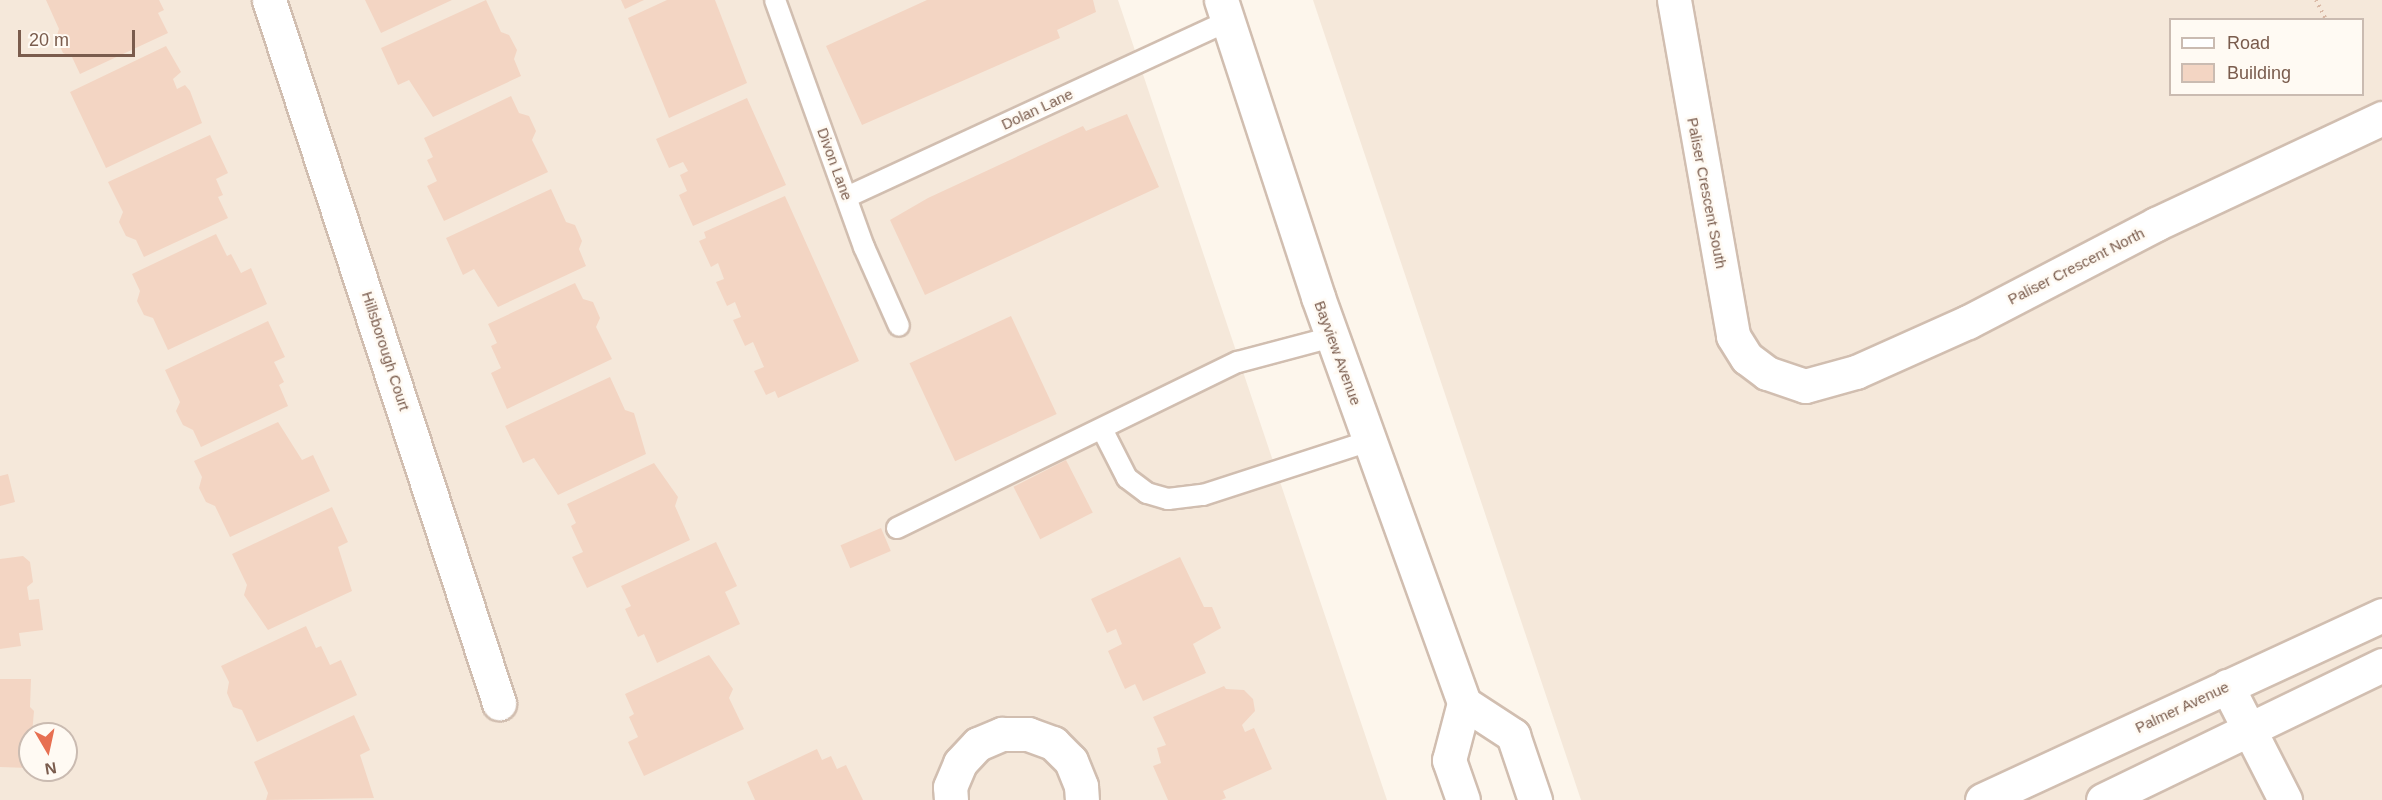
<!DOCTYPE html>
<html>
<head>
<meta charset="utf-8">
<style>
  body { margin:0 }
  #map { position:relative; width:2382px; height:800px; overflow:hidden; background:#fdf6ec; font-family:Helvetica,sans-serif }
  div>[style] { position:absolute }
  .residential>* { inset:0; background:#f5e8da }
  .building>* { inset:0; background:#f3d5c3; transform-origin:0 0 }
  .path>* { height:4px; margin-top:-2px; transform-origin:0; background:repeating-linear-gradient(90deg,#d9b8a5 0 1.5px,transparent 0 6px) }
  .roads { filter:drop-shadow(2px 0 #d1beb0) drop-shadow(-2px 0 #d1beb0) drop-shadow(0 2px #d1beb0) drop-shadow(0 -2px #d1beb0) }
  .lane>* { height:20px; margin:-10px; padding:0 10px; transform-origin:10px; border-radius:10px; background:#fff }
  .street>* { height:33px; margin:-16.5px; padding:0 16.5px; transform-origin:16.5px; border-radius:16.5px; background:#fff }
  .secondary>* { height:33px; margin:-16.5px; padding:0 16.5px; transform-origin:16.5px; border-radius:16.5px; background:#fff }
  span { translate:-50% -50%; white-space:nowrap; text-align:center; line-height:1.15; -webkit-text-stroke:5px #fffaf3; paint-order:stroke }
  .street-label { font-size:15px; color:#7a5c4d }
  .legend { position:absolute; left:2169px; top:18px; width:195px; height:78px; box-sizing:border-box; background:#fffaf3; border:2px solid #cabbb1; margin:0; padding:8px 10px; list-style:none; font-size:18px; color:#7a5c4d }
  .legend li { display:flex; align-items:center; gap:12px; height:30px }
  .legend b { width:30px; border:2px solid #cabbb1 }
  .north { position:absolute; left:18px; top:722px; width:60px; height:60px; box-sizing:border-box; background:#fffaf3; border:2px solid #cabbb1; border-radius:50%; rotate:171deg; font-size:16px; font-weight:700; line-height:24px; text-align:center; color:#7a5c4d }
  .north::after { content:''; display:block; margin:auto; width:21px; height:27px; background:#e76f51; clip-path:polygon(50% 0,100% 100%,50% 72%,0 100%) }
  .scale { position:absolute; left:18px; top:30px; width:117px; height:27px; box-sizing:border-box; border:3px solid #7a5c4d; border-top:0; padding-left:8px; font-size:18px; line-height:21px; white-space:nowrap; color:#7a5c4d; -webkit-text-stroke:4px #fffaf3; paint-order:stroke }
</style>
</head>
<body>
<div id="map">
  <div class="residential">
    <div style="clip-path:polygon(evenodd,0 0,1118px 0,1387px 800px,0 800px,0 0,30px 734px,66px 734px,66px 770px,30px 770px,30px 734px)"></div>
    <div style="clip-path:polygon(evenodd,1313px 0,2382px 0,2382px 800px,1581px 800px,1313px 0,2170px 20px,2362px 20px,2362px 94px,2170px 94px,2170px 20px)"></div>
  </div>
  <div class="building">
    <div style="clip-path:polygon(46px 0,159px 0,164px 10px,158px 13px,168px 33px,80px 74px,72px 57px,63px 53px,56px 38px,59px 29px)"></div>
    <div style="clip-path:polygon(365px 0,452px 0,381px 33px)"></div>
    <div style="clip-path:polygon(486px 0,501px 32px,509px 35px,517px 50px,514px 59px,521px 76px,433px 117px,409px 80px,398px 85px,381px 48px)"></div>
    <div style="clip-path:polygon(621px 0,644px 0,625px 9px)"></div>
    <div style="clip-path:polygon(667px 0,715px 0,747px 83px,669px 118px,628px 18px)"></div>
    <div style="clip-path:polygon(927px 0,1093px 0,1096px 12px,1057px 30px,1060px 38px,862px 125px,826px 46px)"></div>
    <div style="clip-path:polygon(166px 46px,181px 72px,173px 79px,177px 89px,185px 85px,190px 91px,202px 123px,106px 168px,70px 92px)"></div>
    <div style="clip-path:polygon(511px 96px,519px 113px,529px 116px,536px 131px,532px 140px,548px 172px,444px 221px,427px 186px,437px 181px,427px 160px,433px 157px,424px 138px)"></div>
    <div style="clip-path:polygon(747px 98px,786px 185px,693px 226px,679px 195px,687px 191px,680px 175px,688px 171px,683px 162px,669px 168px,656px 139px)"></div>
    <div style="clip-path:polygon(1127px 114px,1159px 187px,925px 295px,890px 220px,928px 198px,1083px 126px,1086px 131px)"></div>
    <div style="clip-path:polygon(210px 135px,228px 173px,216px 179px,223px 195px,218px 197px,228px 218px,144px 257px,136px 240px,126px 236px,119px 222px,123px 212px,108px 182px)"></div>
    <div style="clip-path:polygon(551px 189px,566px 222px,575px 225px,582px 241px,579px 249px,586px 266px,498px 307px,474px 269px,463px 275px,446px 238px)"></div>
    <div style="clip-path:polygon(785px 196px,859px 361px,778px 398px,775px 391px,766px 395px,754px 371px,764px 367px,753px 342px,745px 346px,733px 320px,741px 317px,735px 302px,727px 306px,716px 282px,724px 279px,718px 263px,711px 267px,699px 241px,706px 238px,704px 232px)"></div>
    <div style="clip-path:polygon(216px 234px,227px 256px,231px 254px,241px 273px,251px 268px,267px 304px,168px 350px,153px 318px,144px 315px,137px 301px,140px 291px,132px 274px)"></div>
    <div style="clip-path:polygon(575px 283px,583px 299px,593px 302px,600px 318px,596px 327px,612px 359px,507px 409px,491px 373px,501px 368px,491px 346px,497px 343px,488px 324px)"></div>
    <div style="left:1011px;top:316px;width:108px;height:112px;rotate:65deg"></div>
    <div style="clip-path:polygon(268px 321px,285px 357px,274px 362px,284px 382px,279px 385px,288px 406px,201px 447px,193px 430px,183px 425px,176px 411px,180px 402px,165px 370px)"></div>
    <div style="clip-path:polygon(610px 377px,625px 410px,634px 413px,646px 454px,558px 495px,534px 458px,523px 463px,505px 426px)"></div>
    <div style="clip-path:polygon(278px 422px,302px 460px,313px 455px,330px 491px,230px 537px,215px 506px,206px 502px,199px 488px,202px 477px,194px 461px)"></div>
    <div style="left:1066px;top:460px;width:59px;height:59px;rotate:63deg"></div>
    <div style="clip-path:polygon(654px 463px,678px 497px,675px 506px,690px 540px,587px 588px,572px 557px,583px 552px,571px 526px,576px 523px,567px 504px)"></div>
    <div style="clip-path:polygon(8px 474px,15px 502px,0 506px,0 476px)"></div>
    <div style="clip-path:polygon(332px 507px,348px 542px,338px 547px,352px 591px,268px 630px,244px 595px,247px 585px,232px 554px)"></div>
    <div style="left:881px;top:528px;width:25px;height:44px;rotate:67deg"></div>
    <div style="clip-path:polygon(716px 542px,737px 586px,725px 592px,740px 624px,657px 663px,644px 634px,638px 637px,625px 609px,631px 606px,621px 586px)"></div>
    <div style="clip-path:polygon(23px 556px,30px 562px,33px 582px,27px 587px,29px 600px,39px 599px,43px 630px,19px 633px,21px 646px,0 649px,0 559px)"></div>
    <div style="clip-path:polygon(1180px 557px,1204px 607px,1212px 607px,1221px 628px,1193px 644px,1206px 673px,1143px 701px,1135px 684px,1125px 689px,1108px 651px,1122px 644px,1116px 629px,1107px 633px,1091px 599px)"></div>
    <div style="clip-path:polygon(306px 626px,316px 648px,321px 646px,330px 665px,341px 660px,357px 695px,257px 742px,242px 710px,233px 707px,227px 693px,229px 682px,221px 666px)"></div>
    <div style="clip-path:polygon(709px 655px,733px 689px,729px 698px,744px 729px,644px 776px,628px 742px,638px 737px,629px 717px,634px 714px,625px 694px)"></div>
    <div style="clip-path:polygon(0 679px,31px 679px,30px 707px,34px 711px,29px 768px,0 767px)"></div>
    <div style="clip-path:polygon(1224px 686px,1226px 689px,1244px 690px,1253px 699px,1255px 711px,1242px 725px,1245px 732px,1254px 728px,1272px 769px,1223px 791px,1226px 798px,1221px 800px,1168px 800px,1153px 766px,1161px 763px,1157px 748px,1166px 745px,1153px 717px)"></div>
    <div style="clip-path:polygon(354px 715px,370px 750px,360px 755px,374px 798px,266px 800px,268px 793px,254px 762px)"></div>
    <div style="clip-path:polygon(817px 749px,822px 760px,831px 756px,837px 769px,846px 765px,863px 800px,755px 800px,747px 782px)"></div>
  </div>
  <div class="path">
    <div style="left:2316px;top:0;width:22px;rotate:63deg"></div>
  </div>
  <div class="roads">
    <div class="lane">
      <div style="left:775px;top:0;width:263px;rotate:70.2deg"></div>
      <div style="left:864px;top:247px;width:86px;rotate:66.1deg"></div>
      <div style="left:847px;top:197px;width:420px;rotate:-24.8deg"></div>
      <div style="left:1102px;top:429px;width:55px;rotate:63deg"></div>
      <div style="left:1127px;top:478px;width:25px;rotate:37deg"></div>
      <div style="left:1147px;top:493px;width:22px;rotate:16deg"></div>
      <div style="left:1168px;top:499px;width:35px;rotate:-7deg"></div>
      <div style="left:1203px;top:495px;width:175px;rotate:-18deg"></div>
      <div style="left:897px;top:528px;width:379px;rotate:-26deg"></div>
      <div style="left:1238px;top:362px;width:97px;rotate:-14.9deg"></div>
    </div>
    <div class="street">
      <div style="left:269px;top:0;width:740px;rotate:71.88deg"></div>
      <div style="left:1674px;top:0;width:341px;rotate:80deg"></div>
      <div style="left:1733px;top:336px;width:26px;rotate:58deg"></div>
      <div style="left:1747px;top:358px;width:25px;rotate:37deg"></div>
      <div style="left:1767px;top:373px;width:40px;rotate:18.9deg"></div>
      <div style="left:1805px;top:386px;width:53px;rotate:-15.4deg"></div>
      <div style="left:1856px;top:372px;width:123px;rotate:-24.1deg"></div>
      <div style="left:1968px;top:322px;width:212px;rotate:-27.5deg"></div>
      <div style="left:2156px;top:224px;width:250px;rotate:-25.1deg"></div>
      <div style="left:2227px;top:686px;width:128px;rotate:63deg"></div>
      <div style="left:951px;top:800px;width:13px;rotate:-94deg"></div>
      <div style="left:950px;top:787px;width:26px;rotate:-67deg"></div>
      <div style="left:960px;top:763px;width:26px;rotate:-47deg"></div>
      <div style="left:978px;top:744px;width:26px;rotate:-23deg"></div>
      <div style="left:1002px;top:734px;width:26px"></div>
      <div style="left:1028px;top:734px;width:27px;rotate:20deg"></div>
      <div style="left:1053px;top:743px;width:25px;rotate:45deg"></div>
      <div style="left:1071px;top:761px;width:27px;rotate:68deg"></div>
      <div style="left:1081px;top:786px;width:14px;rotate:86deg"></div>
      <div style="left:1982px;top:800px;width:441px;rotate:-24.8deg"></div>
      <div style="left:2103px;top:800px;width:310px;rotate:-25.8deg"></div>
    </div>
    <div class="secondary">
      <div style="left:1221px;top:0;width:312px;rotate:71.9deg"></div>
      <div style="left:1318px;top:297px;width:431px;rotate:70.2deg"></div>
      <div style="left:1464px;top:703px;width:59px;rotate:104.7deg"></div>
      <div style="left:1449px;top:760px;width:42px;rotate:70.7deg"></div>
      <div style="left:1464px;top:703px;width:59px;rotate:33.1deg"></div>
      <div style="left:1513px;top:735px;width:69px;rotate:71.3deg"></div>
    </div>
  </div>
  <div class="street-label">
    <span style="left:1037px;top:109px;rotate:-25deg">Dolan Lane</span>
    <span style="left:835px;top:164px;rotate:70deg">Divon Lane</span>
    <span style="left:1707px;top:193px;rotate:79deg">Paliser Crescent South</span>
    <span style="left:2076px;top:266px;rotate:-27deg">Paliser Crescent North</span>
    <span style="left:386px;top:351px;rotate:72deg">Hillsborough Court</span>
    <span style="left:1338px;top:353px;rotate:70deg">Bayview Avenue</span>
    <span style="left:2182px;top:707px;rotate:-25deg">Palmer Avenue</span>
  </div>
  <ul class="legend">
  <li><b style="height:8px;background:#fff"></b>Road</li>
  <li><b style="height:16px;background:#f3d5c3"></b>Building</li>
  </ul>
  <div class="north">N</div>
  <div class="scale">20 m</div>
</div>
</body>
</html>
